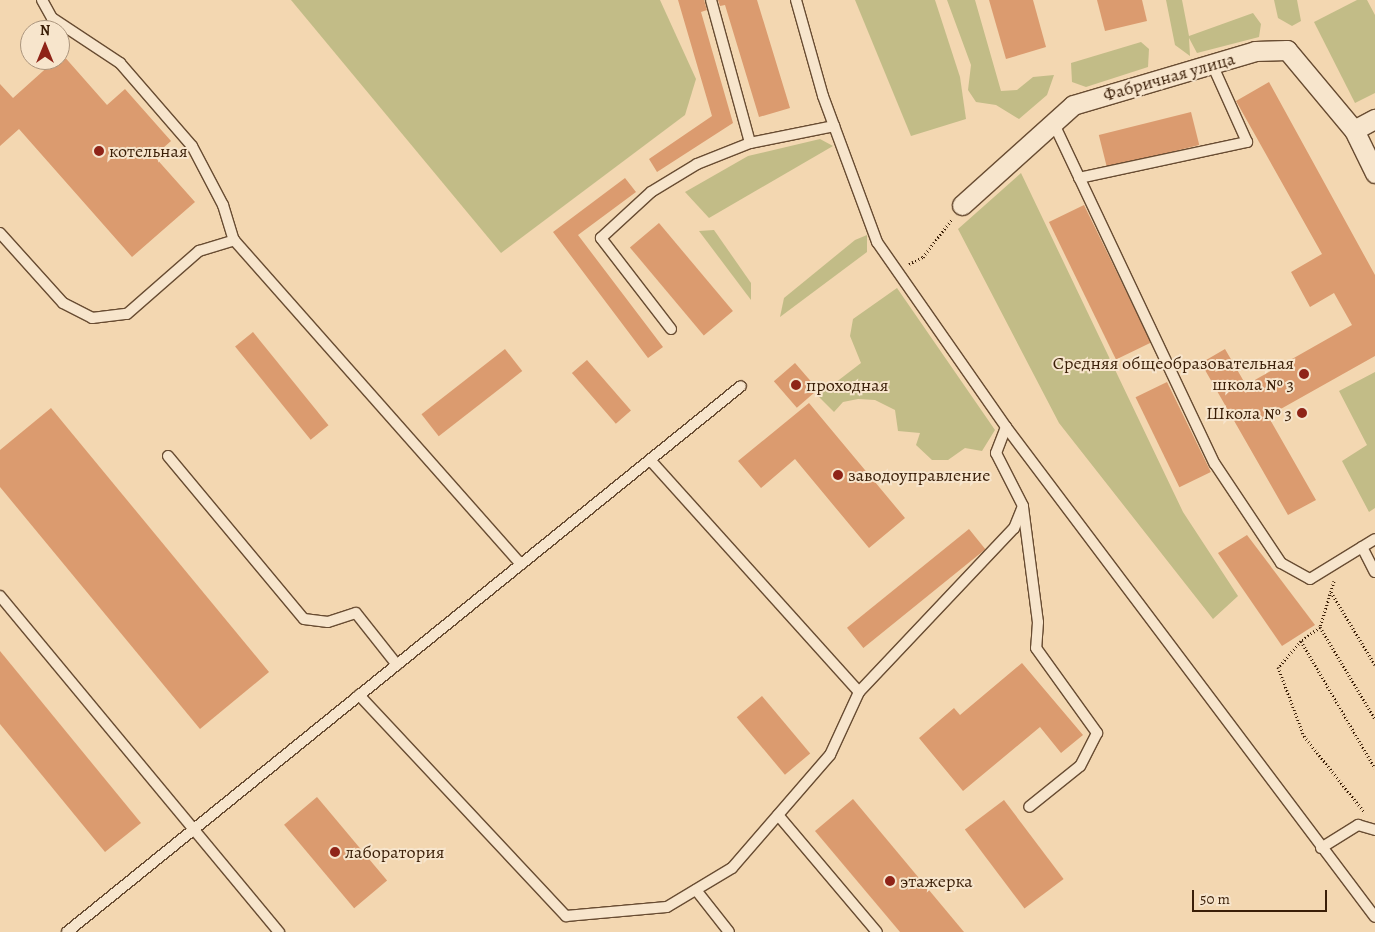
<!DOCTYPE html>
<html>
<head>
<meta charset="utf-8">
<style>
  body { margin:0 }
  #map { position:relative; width:1375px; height:932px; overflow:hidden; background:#f3d7b1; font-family:Alegreya,serif }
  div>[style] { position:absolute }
  .green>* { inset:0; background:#c2bc87 }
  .building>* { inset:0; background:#db9b6f; transform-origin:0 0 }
  .path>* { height:3px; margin-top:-1.5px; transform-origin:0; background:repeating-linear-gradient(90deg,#3a1e07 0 1px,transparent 0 3.5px) }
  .roads { filter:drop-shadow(1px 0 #684c32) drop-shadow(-1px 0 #684c32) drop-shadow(0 1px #684c32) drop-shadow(0 -1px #684c32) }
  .lane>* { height:10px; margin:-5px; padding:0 5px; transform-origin:5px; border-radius:5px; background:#f7e5cc }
  .street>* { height:19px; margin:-9.5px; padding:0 9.5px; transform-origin:9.5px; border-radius:9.5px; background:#f7e5cc }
  .dots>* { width:14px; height:14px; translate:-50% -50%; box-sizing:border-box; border:2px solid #f7e5cc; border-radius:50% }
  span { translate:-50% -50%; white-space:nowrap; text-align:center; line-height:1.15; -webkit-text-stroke:4px #f7e5cc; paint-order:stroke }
  .street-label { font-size:18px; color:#3a1e07 }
  .poi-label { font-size:18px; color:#3a1e07 }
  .left { translate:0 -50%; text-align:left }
  .right { translate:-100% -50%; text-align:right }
  .north { position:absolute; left:20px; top:20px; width:50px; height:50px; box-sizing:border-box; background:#f7e5cc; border:1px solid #ab957d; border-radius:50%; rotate:0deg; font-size:14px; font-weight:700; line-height:20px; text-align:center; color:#3a1e07 }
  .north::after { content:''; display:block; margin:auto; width:18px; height:22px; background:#8f2418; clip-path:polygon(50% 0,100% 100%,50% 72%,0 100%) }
  .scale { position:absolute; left:1192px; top:890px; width:135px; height:22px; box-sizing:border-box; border:2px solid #3a1e07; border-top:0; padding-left:6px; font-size:15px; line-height:18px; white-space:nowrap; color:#3a1e07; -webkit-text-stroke:4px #f7e5cc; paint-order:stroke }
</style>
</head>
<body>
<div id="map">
  <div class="green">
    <div style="clip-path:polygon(291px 0,660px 0,696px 79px,685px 115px,501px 253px)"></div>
    <div style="clip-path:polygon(855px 0,935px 0,960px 77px,966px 119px,911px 136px)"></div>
    <div style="clip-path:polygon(947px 0,975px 0,1001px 91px,1017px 90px,1033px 77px,1054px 75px,1047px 95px,1019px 119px,996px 105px,976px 102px,968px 90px,971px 65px)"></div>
    <div style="clip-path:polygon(1166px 0,1182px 0,1189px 36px,1253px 13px,1261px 24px,1259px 37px,1197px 53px,1189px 38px,1190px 56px,1175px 45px)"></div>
    <div style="clip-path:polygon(1274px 0,1297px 0,1301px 21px,1292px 26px,1278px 18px)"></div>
    <div style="clip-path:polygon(1357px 0,1367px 0,1375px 15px,1375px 93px,1355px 103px,1314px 22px)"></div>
    <div style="clip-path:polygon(1141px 42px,1149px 49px,1148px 67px,1086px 87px,1072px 82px,1071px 63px)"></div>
    <div style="clip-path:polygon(820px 139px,833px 146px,709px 218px,685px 192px,748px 156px)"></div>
    <div style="clip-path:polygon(1021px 173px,1183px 512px,1238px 596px,1213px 619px,1059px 423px,958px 229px)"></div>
    <div style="clip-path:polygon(714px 230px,751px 283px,751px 300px,699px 231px)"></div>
    <div style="clip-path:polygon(867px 235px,867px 252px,780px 317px,784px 298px,855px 240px)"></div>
    <div style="clip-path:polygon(897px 288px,995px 430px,982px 451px,965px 448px,948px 460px,932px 460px,916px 445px,920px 433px,898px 431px,895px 410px,875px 400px,858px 399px,843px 402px,834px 412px,818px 396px,861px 363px,850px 336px,853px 319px)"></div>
    <div style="clip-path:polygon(1375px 372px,1375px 508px,1369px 512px,1342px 461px,1367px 445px,1339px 391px)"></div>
  </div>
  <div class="building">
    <div style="clip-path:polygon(678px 0,704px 0,707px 10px,701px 12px,733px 123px,657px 172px,649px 159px,712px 116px)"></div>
    <div style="clip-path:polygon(718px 0,757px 0,790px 108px,759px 117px,725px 5px,720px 6px)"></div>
    <div style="clip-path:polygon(989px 0,1033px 0,1046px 47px,1006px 59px)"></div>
    <div style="clip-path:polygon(1097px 0,1142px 0,1147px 21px,1105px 31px)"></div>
    <div style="clip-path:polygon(62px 54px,107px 105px,125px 89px,171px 141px,154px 156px,195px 202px,132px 257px,19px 129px,0 146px,0 84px,13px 98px)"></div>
    <div style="clip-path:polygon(1269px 82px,1375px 275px,1375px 356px,1268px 416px,1316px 500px,1288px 515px,1201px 363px,1225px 349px,1246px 385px,1352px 325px,1334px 293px,1310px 307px,1291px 272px,1322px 254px,1236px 101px)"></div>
    <div style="left:1191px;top:112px;width:34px;height:95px;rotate:76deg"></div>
    <div style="clip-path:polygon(625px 178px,636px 192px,578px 235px,663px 347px,648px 358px,553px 232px)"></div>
    <div style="left:1084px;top:205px;width:153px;height:39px;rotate:64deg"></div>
    <div style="left:659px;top:223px;width:115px;height:38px;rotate:50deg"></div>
    <div style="left:253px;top:332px;width:120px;height:23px;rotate:51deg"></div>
    <div style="left:505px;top:349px;width:28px;height:106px;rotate:52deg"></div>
    <div style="left:587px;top:360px;width:67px;height:20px;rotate:49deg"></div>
    <div style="left:795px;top:363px;width:35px;height:28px;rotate:49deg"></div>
    <div style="left:1167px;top:382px;width:100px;height:35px;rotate:64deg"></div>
    <div style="clip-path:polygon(809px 403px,905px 518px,869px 548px,795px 459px,761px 488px,738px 461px)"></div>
    <div style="clip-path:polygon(51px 408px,269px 672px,200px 729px,0 487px,0 450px)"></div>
    <div style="left:969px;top:529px;width:26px;height:157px;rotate:51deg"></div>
    <div style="clip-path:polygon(1247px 535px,1315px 625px,1282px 646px,1218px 553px)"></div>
    <div style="clip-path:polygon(0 651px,141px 823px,105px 852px,0 724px)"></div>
    <div style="clip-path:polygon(1022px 663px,1083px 735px,1061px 753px,1040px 727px,963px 791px,919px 738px,954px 708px,960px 715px)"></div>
    <div style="left:762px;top:696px;width:75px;height:33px;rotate:50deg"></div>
    <div style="left:317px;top:797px;width:109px;height:43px;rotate:50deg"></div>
    <div style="clip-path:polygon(853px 799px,964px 932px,900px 932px,815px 831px)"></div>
    <div style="left:1004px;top:800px;width:99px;height:49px;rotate:53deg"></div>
  </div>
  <div class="path">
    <div style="left:909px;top:264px;width:16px;rotate:-27deg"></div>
    <div style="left:923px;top:257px;width:48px;rotate:-52.7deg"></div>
    <div style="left:1334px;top:581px;width:48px;rotate:106.9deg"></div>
    <div style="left:1320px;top:627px;width:24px;rotate:144deg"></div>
    <div style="left:1301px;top:641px;width:147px;rotate:59.8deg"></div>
    <div style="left:1331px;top:592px;width:85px;rotate:58.9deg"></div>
    <div style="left:1320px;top:627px;width:107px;rotate:59.1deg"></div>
    <div style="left:1301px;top:641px;width:35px;rotate:131deg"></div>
    <div style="left:1278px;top:667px;width:74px;rotate:69.4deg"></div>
    <div style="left:1304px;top:736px;width:98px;rotate:51.6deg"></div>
  </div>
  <div class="roads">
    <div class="lane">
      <div style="left:42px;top:0;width:21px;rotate:61deg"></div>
      <div style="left:52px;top:18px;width:82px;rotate:33.5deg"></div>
      <div style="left:120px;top:63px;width:110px;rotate:49.1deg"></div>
      <div style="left:192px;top:146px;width:67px;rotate:62.3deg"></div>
      <div style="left:223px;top:205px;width:37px;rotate:73deg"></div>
      <div style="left:711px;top:0;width:148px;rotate:74.7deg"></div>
      <div style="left:750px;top:143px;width:86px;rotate:-11.4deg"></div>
      <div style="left:796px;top:0;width:100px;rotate:74.3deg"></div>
      <div style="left:823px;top:96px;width:156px;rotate:69.7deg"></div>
      <div style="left:877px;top:242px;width:226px;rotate:55.1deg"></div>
      <div style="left:1006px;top:427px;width:28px;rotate:111deg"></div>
      <div style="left:996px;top:453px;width:59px;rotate:63deg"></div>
      <div style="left:1023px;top:506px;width:24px;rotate:112deg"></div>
      <div style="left:1014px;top:528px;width:226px;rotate:133.4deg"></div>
      <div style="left:1053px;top:122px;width:378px;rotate:64.7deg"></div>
      <div style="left:1215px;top:464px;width:119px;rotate:56.3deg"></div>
      <div style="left:1281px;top:563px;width:33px;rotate:29deg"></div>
      <div style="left:1310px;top:579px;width:76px;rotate:-31.6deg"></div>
      <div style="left:1079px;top:178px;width:172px;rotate:-12.1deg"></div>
      <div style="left:1247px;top:142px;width:85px;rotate:-114.2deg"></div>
      <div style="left:0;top:233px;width:94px;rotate:48deg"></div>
      <div style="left:63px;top:303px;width:33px;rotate:27deg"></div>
      <div style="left:92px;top:318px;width:35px;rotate:-7deg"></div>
      <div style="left:127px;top:314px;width:96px;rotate:-41.2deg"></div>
      <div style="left:199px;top:251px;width:37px;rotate:-17deg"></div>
      <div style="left:234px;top:240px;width:433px;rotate:48.5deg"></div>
      <div style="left:671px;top:329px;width:115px;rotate:-127.6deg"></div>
      <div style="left:601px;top:238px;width:68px;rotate:-42.6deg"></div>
      <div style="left:651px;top:192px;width:54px;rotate:-31.3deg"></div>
      <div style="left:697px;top:164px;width:57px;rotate:-21.6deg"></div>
      <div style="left:1006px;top:427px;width:613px;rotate:53.02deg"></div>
      <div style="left:168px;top:456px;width:212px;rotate:50.2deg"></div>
      <div style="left:304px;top:619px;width:24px;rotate:7deg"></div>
      <div style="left:328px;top:622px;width:29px;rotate:-18deg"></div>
      <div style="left:356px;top:613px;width:66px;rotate:51.7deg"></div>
      <div style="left:1023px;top:507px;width:116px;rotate:82.6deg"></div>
      <div style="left:1038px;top:622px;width:26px;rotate:94deg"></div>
      <div style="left:1036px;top:648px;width:105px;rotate:54.3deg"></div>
      <div style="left:1097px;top:733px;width:37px;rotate:117deg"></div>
      <div style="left:1080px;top:766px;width:65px;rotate:141.2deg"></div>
      <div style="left:1362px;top:547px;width:28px;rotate:63deg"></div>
      <div style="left:0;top:596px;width:437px;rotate:50.3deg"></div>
      <div style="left:359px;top:695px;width:303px;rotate:46.9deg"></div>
      <div style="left:566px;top:916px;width:101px;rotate:-5.1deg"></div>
      <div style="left:667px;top:907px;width:76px;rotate:-31deg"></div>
      <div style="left:732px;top:868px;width:150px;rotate:-49.1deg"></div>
      <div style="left:830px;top:755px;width:69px;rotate:-65.3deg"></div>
      <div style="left:859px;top:692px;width:312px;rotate:-132deg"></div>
      <div style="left:778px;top:815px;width:153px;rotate:49.8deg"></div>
      <div style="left:1321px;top:848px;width:44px;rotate:-31.9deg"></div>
      <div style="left:1358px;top:825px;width:18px;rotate:16deg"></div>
      <div style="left:696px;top:890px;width:53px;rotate:51.8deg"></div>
      <div style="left:67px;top:932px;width:867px;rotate:-39.01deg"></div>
    </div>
    <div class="street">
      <div style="left:1354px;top:130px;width:48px;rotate:64deg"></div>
      <div style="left:962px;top:205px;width:149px;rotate:-42deg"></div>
      <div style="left:1073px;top:105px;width:190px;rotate:-16.5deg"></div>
      <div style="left:1255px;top:51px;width:32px;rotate:-2deg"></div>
      <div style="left:1287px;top:50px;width:104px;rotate:50.1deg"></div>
      <div style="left:1354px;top:130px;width:24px;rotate:-28deg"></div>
    </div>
  </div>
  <div class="dots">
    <div style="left:99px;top:151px;background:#8f2418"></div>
    <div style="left:1304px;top:374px;background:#8f2418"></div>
    <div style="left:796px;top:385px;background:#8f2418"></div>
    <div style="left:1302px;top:413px;background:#8f2418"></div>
    <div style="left:838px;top:475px;background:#8f2418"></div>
    <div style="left:335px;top:852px;background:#8f2418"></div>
    <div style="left:890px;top:881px;background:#8f2418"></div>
  </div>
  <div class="street-label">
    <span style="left:1169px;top:77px;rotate:-16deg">Фабричная улица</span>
  </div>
  <div class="poi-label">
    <span class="left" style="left:109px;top:151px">котельная</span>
    <span class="right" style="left:1294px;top:374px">Средняя общеобразовательная<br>школа № 3</span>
    <span class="left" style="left:806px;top:385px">проходная</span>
    <span class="right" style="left:1292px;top:413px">Школа № 3</span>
    <span class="left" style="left:848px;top:475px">заводоуправление</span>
    <span class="left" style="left:345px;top:852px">лаборатория</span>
    <span class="left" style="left:900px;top:881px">этажерка</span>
  </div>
  <div class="north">N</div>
  <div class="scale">50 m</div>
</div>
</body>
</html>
